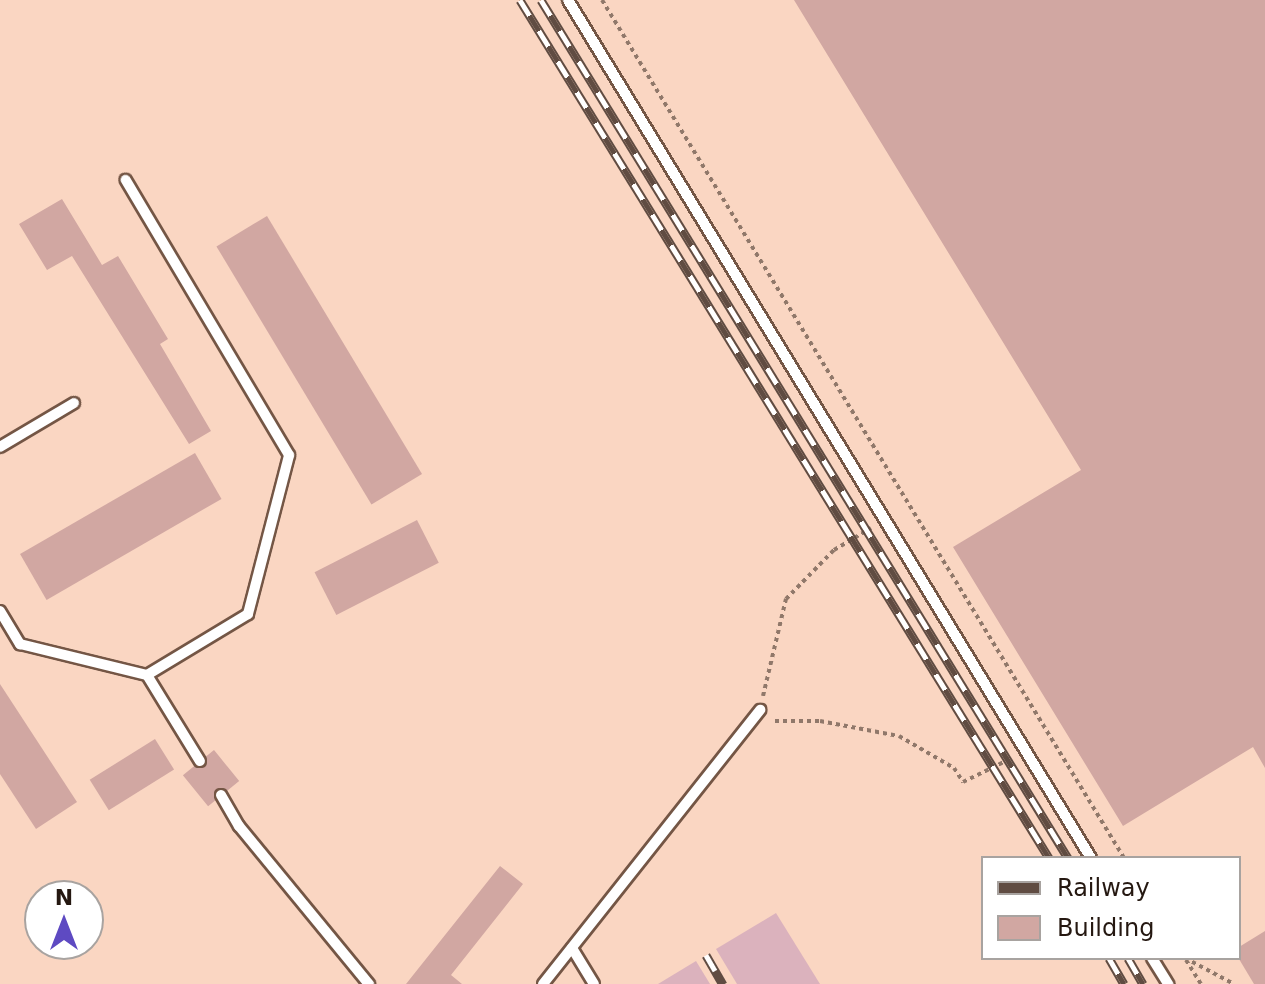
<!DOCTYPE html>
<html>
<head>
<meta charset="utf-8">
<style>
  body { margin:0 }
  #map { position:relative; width:1265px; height:984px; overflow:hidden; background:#fad6c2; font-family:"DejaVu Sans",sans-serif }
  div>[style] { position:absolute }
  .water>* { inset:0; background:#dbb2bd }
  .building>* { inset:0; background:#d1a7a2; transform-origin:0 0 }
  .path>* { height:4px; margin-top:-2px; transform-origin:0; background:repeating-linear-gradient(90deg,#90786a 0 4px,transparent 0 8px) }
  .roads { filter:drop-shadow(2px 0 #745645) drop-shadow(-2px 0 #745645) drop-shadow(0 2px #745645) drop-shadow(0 -2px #745645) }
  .lane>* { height:10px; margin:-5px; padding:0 5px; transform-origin:5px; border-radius:5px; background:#fff }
  .rail>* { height:9px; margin-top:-4.5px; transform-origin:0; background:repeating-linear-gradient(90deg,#fff 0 18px,#604c42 0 36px); box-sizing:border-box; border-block:2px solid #604c42 }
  span { translate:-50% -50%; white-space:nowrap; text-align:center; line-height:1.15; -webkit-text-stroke:7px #fff; paint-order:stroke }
  .legend { position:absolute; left:981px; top:856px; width:260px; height:104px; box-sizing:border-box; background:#fff; border:2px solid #a8a3a0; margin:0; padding:10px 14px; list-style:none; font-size:24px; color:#251811 }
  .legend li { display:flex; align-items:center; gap:16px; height:40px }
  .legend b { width:40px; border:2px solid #a8a3a0 }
  .north { position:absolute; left:24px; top:880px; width:80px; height:80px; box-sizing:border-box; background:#fff; border:2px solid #a8a3a0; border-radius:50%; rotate:0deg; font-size:22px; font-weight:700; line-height:32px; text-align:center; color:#251811 }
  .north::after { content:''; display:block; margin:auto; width:28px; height:36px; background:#5e4ac2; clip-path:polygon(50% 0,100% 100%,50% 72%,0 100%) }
</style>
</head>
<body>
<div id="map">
  <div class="water">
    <div style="clip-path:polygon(776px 913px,820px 984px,737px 984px,716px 949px)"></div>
    <div style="clip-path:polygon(696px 961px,710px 984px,658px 984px)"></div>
  </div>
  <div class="building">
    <div style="clip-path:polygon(794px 0,1265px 0,1265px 768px,1253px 747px,1123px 826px,953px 547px,1081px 470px)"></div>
    <div style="clip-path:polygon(62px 199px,102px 265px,118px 256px,168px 339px,160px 344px,211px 431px,189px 444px,72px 256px,47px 270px,19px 224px)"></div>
    <div style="left:267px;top:216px;width:301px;height:59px;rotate:59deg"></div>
    <div style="left:195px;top:453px;width:53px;height:202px;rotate:60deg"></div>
    <div style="left:417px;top:520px;width:48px;height:115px;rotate:63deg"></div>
    <div style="clip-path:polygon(0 684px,77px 802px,36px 829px,0 774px)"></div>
    <div style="left:155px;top:739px;width:36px;height:77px;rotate:58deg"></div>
    <div style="left:214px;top:750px;width:40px;height:40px;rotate:51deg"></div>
    <div style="clip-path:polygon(500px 866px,523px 884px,451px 975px,462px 984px,406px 984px)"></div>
    <div style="clip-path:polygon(1265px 931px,1265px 984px,1254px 984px,1239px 959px,1239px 947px)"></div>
  </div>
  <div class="path">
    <div style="left:602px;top:0;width:1004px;rotate:58.68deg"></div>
    <div style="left:763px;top:696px;width:100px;rotate:-76.7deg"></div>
    <div style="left:786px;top:599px;width:69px;rotate:-45.6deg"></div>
    <div style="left:834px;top:550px;width:43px;rotate:-30.7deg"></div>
    <div style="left:775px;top:721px;width:45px"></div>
    <div style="left:820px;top:721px;width:80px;rotate:10.8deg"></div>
    <div style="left:899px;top:736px;width:64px;rotate:30.2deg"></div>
    <div style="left:954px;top:768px;width:17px;rotate:57deg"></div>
    <div style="left:963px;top:782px;width:52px;rotate:-26.1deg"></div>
    <div style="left:1185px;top:958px;width:55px;rotate:28deg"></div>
    <div style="left:1186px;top:960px;width:28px;rotate:58deg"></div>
  </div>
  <div class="roads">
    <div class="lane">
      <div style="left:568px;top:0;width:1005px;rotate:58.64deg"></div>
      <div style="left:0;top:447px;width:86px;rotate:-30.7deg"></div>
      <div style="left:0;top:611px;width:39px;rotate:59deg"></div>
      <div style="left:20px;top:644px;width:131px;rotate:13.7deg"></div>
      <div style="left:147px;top:675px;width:118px;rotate:-31.1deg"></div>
      <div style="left:248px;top:614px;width:164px;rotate:-75.5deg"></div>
      <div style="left:289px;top:455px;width:320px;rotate:-120.7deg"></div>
      <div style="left:147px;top:675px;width:101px;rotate:58.4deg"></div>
      <div style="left:221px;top:795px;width:36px;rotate:60deg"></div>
      <div style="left:239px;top:826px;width:205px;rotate:50.6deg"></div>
      <div style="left:572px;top:948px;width:42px;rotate:58.6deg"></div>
      <div style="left:1152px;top:958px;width:31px;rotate:58deg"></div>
      <div style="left:543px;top:984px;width:350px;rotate:-51.6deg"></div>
    </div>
  </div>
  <div class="rail">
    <div style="left:520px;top:0;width:1008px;rotate:58.34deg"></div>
    <div style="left:541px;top:0;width:1007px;rotate:58.44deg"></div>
    <div style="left:706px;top:955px;width:34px;rotate:60deg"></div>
    <div style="left:1109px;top:958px;width:30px;rotate:60deg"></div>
    <div style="left:1128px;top:958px;width:30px;rotate:60deg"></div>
  </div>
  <ul class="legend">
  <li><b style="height:10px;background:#604c42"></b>Railway</li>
  <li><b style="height:22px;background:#d1a7a2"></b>Building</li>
  </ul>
  <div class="north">N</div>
</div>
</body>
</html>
